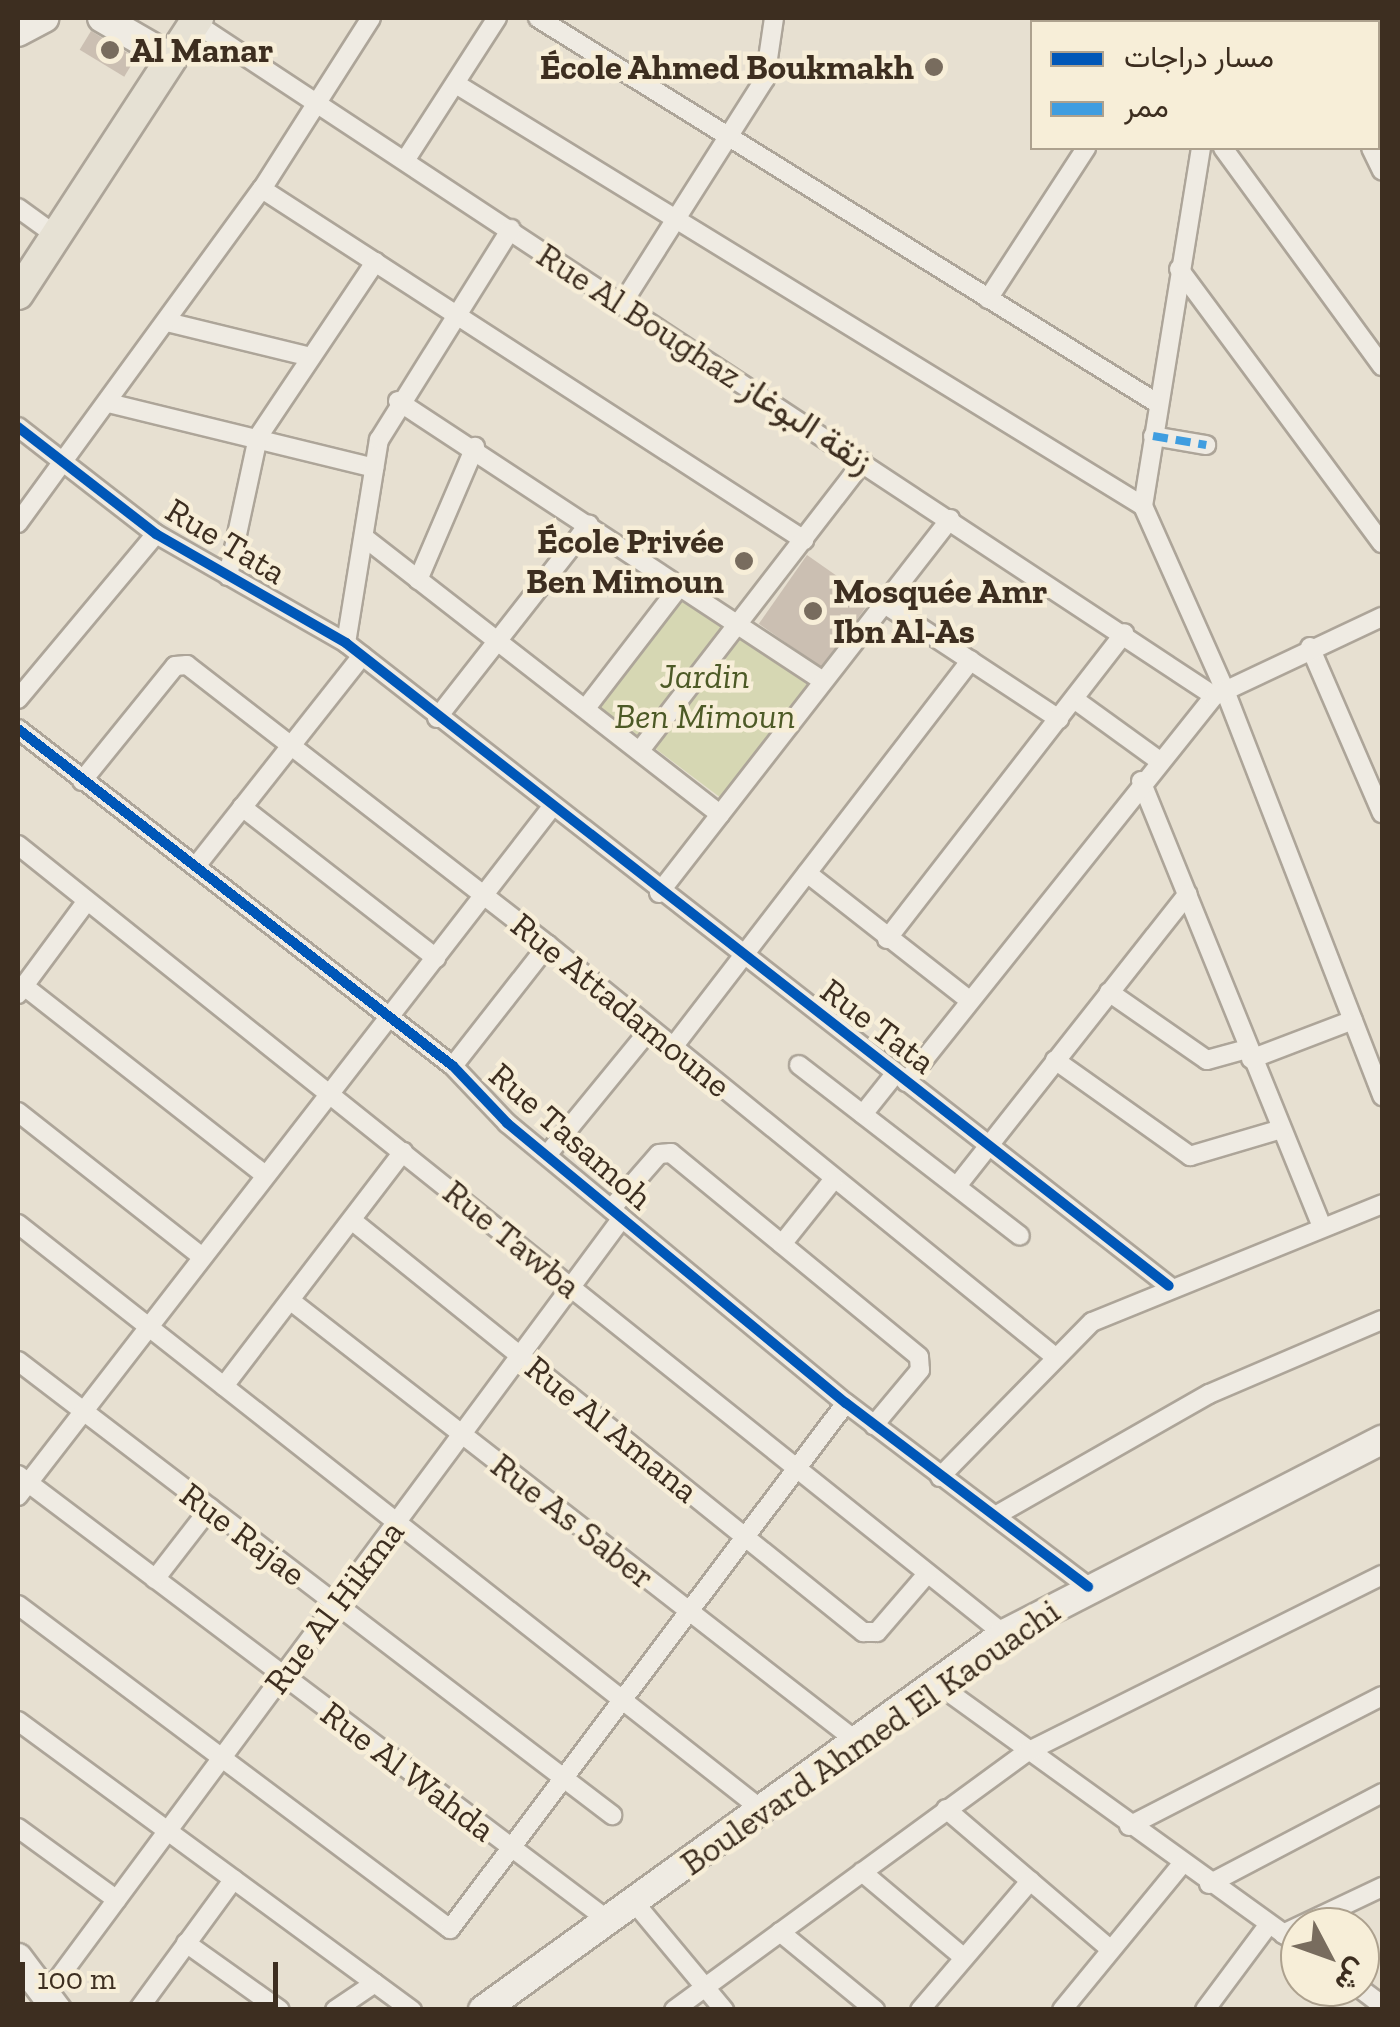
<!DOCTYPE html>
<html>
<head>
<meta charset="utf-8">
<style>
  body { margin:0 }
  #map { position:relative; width:1400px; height:2027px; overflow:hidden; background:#e7e0d1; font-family:"Zilla Slab",Vazirmatn,serif }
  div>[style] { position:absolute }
  .green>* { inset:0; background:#d6d7b3 }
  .building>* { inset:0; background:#cbbfb2; transform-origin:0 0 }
  .roads { filter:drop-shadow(2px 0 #ada599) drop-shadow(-2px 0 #ada599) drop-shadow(0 2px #ada599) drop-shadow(0 -2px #ada599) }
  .street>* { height:18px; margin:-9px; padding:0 9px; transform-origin:9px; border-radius:9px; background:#efebe3 }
  .secondary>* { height:28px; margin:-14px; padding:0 14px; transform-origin:14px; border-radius:14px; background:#efebe3 }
  .primary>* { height:30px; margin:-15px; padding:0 15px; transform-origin:15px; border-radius:15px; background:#e6e1d4 }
  .quiet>* { height:8px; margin-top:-4px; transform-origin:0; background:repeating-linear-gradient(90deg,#3f9de0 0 15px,transparent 0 23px) }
  .cycleway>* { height:10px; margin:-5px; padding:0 5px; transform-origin:5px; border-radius:5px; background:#0057b8 }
  .dots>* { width:28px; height:28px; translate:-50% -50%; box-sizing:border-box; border:5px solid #f7eed8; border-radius:50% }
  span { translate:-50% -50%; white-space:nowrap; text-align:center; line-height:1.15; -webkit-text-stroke:9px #f7eed8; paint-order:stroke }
  .poi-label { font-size:35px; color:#3d2e20; font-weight:700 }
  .left { translate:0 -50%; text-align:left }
  .right { translate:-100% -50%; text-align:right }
  .street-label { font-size:35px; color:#3d2e20 }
  .park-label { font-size:35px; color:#4d5a26; font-style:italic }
  .frame { position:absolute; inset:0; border:20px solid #3d2e20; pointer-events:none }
  .legend { position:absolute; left:1030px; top:20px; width:350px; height:130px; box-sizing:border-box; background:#f7eed8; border:2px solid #ada18e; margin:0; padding:12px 18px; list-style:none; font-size:30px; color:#3d2e20 }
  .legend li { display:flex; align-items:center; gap:20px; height:50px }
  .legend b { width:50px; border:2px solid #ada18e }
  .north { position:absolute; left:1280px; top:1907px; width:100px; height:100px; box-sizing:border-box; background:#f7eed8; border:2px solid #ada18e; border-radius:50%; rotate:131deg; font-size:28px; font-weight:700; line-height:40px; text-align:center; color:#3d2e20 }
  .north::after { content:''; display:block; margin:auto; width:35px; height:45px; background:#786c5e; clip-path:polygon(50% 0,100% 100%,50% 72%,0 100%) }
  .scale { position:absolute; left:20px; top:1962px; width:258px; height:45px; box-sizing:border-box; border:5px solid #3d2e20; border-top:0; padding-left:12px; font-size:30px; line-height:35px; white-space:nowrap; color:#3d2e20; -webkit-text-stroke:8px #f7eed8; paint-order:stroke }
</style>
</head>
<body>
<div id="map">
  <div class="green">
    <div style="clip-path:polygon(667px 589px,814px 679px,721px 798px,583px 694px)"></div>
  </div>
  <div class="building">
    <div style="left:91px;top:31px;width:52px;height:22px;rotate:31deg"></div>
    <div style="left:807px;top:555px;width:78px;height:84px;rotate:35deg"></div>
  </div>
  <div class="roads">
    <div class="street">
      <div style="left:538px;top:18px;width:729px;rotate:31.88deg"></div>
      <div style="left:1323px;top:18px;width:4px;rotate:63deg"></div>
      <div style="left:1223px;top:22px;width:4px;rotate:-76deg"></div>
      <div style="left:195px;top:23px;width:1221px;rotate:33.44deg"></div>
      <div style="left:456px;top:84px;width:806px;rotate:31.56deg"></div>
      <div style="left:1223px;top:148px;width:270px;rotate:53.9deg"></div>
      <div style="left:1371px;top:148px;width:25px;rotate:64deg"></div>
      <div style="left:406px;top:159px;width:168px;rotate:-57.2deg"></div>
      <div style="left:262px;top:189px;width:646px;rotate:32.93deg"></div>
      <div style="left:18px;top:208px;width:49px;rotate:35.9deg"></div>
      <div style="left:1179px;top:269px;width:341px;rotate:53.5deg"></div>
      <div style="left:988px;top:299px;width:180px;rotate:-57deg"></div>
      <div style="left:622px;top:304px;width:267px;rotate:-57.6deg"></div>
      <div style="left:765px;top:79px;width:62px;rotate:-81.6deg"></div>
      <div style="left:167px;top:322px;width:148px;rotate:13.7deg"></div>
      <div style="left:398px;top:401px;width:509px;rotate:33.38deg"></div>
      <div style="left:108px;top:403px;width:274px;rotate:13.7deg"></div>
      <div style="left:18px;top:427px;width:175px;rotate:37.8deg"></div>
      <div style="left:156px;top:534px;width:219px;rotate:29.8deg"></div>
      <div style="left:346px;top:643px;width:1044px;rotate:38deg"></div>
      <div style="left:1153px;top:436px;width:54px;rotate:9.6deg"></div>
      <div style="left:1143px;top:506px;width:199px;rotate:66deg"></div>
      <div style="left:1224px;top:688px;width:438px;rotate:68.8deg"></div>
      <div style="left:1143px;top:506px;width:363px;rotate:-80.8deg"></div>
      <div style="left:18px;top:523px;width:414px;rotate:-53.9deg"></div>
      <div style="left:262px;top:189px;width:203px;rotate:-57.5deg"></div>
      <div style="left:365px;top:538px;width:450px;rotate:37.9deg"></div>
      <div style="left:228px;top:576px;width:142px;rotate:-77.8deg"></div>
      <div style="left:258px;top:437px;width:211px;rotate:-56.2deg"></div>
      <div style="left:418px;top:580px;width:145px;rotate:-66.8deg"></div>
      <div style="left:883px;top:603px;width:211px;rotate:33.4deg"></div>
      <div style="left:346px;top:643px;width:206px;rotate:-80.8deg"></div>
      <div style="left:379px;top:440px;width:249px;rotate:-58deg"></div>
      <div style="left:1310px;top:647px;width:181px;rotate:66.6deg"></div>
      <div style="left:18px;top:699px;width:215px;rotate:-50.1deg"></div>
      <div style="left:1074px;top:699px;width:102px;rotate:35.9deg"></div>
      <div style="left:586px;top:708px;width:154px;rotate:-52.4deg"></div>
      <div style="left:437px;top:718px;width:246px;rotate:-51.9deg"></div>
      <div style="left:18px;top:729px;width:550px;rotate:37.77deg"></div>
      <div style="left:453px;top:1066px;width:79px;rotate:46.5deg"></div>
      <div style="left:507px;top:1123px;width:440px;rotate:39.6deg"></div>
      <div style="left:846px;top:1403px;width:304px;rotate:37.2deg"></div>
      <div style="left:641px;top:749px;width:363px;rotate:-52.3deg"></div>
      <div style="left:82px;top:781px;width:148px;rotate:-51deg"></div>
      <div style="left:175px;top:666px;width:12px;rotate:-5deg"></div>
      <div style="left:187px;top:665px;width:457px;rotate:37.8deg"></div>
      <div style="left:548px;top:945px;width:652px;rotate:39.09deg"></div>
      <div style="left:1141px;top:781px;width:481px;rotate:67.9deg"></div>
      <div style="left:242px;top:807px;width:246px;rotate:37.9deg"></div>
      <div style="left:18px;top:845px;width:1263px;rotate:38.67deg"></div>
      <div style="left:196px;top:866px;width:268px;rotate:-51.7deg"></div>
      <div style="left:807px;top:873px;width:206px;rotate:38.1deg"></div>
      <div style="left:659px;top:893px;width:474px;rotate:-52.1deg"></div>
      <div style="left:887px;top:939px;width:387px;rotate:-52.2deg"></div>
      <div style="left:24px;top:986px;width:306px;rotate:38.1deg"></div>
      <div style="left:1109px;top:992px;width:119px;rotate:34.8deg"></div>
      <div style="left:1207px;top:1060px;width:41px;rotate:-15.4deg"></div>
      <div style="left:18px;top:994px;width:114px;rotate:-53.5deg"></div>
      <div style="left:673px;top:1047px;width:488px;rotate:-52.4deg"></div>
      <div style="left:1251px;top:1059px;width:109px;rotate:-20.9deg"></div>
      <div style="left:1055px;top:1060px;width:166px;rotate:35.4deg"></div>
      <div style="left:1190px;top:1156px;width:95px;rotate:-16.5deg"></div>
      <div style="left:799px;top:1065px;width:279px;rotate:37.7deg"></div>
      <div style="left:453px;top:1066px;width:154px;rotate:-51.9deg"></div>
      <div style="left:906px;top:1082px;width:494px;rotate:-51.4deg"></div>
      <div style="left:1214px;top:696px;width:186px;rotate:-25.2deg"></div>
      <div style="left:18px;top:1112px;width:234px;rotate:38.2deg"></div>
      <div style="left:863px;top:1114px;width:51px;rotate:-51.3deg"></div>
      <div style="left:547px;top:1155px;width:163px;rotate:-50.7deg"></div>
      <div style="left:957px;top:1186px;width:372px;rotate:-51.7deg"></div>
      <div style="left:611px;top:1209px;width:73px;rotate:-48.9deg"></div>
      <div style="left:659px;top:1154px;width:12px;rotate:-5deg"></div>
      <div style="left:671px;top:1153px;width:321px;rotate:39.4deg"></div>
      <div style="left:919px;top:1357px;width:13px;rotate:86deg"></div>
      <div style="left:920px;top:1370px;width:72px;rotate:129.9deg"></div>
      <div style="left:354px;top:1222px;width:654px;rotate:38.85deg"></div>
      <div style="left:863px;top:1632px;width:14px"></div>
      <div style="left:877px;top:1632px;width:77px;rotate:-49.2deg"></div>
      <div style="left:18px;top:1224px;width:946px;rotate:38.22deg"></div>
      <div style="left:782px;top:1244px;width:82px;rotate:-51.4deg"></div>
      <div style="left:291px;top:1301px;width:715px;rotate:37.9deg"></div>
      <div style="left:18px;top:1361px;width:748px;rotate:37.39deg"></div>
      <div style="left:224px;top:1386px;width:295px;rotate:-52.6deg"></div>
      <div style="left:18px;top:1475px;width:740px;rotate:37.04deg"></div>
      <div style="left:940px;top:1477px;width:217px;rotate:-45.6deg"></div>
      <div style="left:1092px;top:1322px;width:313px;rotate:-22.1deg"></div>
      <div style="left:18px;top:1496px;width:870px;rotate:-52.23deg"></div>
      <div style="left:995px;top:1516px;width:246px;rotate:-29.7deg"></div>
      <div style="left:1209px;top:1394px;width:188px;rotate:-23.2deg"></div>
      <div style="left:155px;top:1579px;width:90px;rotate:-52.2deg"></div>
      <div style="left:18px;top:1605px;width:540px;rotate:36.87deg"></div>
      <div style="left:450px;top:1929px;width:658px;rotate:-53.03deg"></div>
      <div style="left:936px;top:1683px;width:449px;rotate:35.8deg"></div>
      <div style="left:18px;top:1721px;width:489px;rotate:36.3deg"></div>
      <div style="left:946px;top:1809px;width:216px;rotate:40.5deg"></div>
      <div style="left:1129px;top:1826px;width:284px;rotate:-27.2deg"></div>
      <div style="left:18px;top:1828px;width:122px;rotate:36deg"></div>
      <div style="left:862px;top:1872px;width:133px;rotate:40.1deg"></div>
      <div style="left:1209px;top:1884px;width:195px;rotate:-27.7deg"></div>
      <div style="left:634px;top:1902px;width:141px;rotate:50.2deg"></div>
      <div style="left:780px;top:1932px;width:123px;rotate:39.4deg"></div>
      <div style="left:1283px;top:1934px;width:110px;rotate:-25.4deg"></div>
      <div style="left:186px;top:1943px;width:115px;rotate:35.5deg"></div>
      <div style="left:1358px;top:1987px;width:30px;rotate:37deg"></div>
      <div style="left:46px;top:1995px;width:967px;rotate:-53.45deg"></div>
      <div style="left:138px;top:2010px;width:162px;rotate:-53.8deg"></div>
      <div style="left:335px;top:2010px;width:48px;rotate:-34deg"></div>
      <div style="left:674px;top:2010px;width:437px;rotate:-36.2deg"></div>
      <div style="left:1027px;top:1752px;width:397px;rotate:-26.5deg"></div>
      <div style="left:920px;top:2010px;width:170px;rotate:-49.5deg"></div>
      <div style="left:1062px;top:2010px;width:188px;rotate:-50.6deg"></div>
      <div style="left:1205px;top:2010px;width:107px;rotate:-53.3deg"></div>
    </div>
    <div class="secondary">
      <div style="left:102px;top:18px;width:80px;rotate:30.1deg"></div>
      <div style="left:18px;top:32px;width:30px;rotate:-28deg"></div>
      <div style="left:18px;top:1958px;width:65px;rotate:53.1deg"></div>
      <div style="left:483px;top:2010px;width:643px;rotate:-35.82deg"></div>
      <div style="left:1004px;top:1634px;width:425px;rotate:-27.2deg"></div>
    </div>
    <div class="primary">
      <div style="left:18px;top:294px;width:330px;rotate:-56.9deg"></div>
    </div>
  </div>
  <div class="quiet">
    <div style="left:1153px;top:436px;width:54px;rotate:9.6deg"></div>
  </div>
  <div class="cycleway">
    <div style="left:18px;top:427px;width:175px;rotate:37.8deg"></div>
    <div style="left:156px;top:534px;width:219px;rotate:29.8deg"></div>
    <div style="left:346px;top:643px;width:1044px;rotate:38deg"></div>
    <div style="left:18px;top:729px;width:550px;rotate:37.77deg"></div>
    <div style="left:453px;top:1066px;width:79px;rotate:46.5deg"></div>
    <div style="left:507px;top:1123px;width:440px;rotate:39.6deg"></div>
    <div style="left:846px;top:1403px;width:304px;rotate:37.2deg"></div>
  </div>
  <div class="dots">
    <div style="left:110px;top:50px;background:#786c5e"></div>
    <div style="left:934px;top:67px;background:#786c5e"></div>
    <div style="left:744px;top:561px;background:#786c5e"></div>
    <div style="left:813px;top:611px;background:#786c5e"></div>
  </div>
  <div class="poi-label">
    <span class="left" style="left:130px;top:50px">Al Manar</span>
    <span class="right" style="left:914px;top:67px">École Ahmed Boukmakh</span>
    <span class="right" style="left:724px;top:561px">École Privée<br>Ben Mimoun</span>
    <span class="left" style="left:833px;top:611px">Mosquée Amr<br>Ibn Al-As</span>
  </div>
  <div class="street-label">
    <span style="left:705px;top:358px;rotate:33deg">Rue Al Boughaz زنقة البوغاز</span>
    <span style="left:226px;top:541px;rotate:31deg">Rue Tata</span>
    <span style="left:621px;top:1005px;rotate:39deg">Rue Attadamoune</span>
    <span style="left:878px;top:1026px;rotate:37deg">Rue Tata</span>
    <span style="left:571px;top:1136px;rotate:41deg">Rue Tasamoh</span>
    <span style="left:512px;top:1239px;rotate:39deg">Rue Tawba</span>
    <span style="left:612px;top:1429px;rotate:39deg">Rue Al Amana</span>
    <span style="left:573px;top:1521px;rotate:38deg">Rue As Saber</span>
    <span style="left:243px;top:1534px;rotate:37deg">Rue Rajae</span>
    <span style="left:334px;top:1607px;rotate:-53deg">Rue Al Hikma</span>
    <span style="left:870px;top:1737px;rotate:-35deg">Boulevard Ahmed El Kaouachi</span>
    <span style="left:408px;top:1771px;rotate:37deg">Rue Al Wahda</span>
  </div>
  <div class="park-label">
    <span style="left:705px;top:696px">Jardin<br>Ben Mimoun</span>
  </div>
  <div class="frame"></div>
  <ul class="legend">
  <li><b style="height:12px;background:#0057b8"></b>مسار دراجات</li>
  <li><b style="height:12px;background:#3f9de0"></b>ممر</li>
  </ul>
  <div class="north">ش</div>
  <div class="scale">100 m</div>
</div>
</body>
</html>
